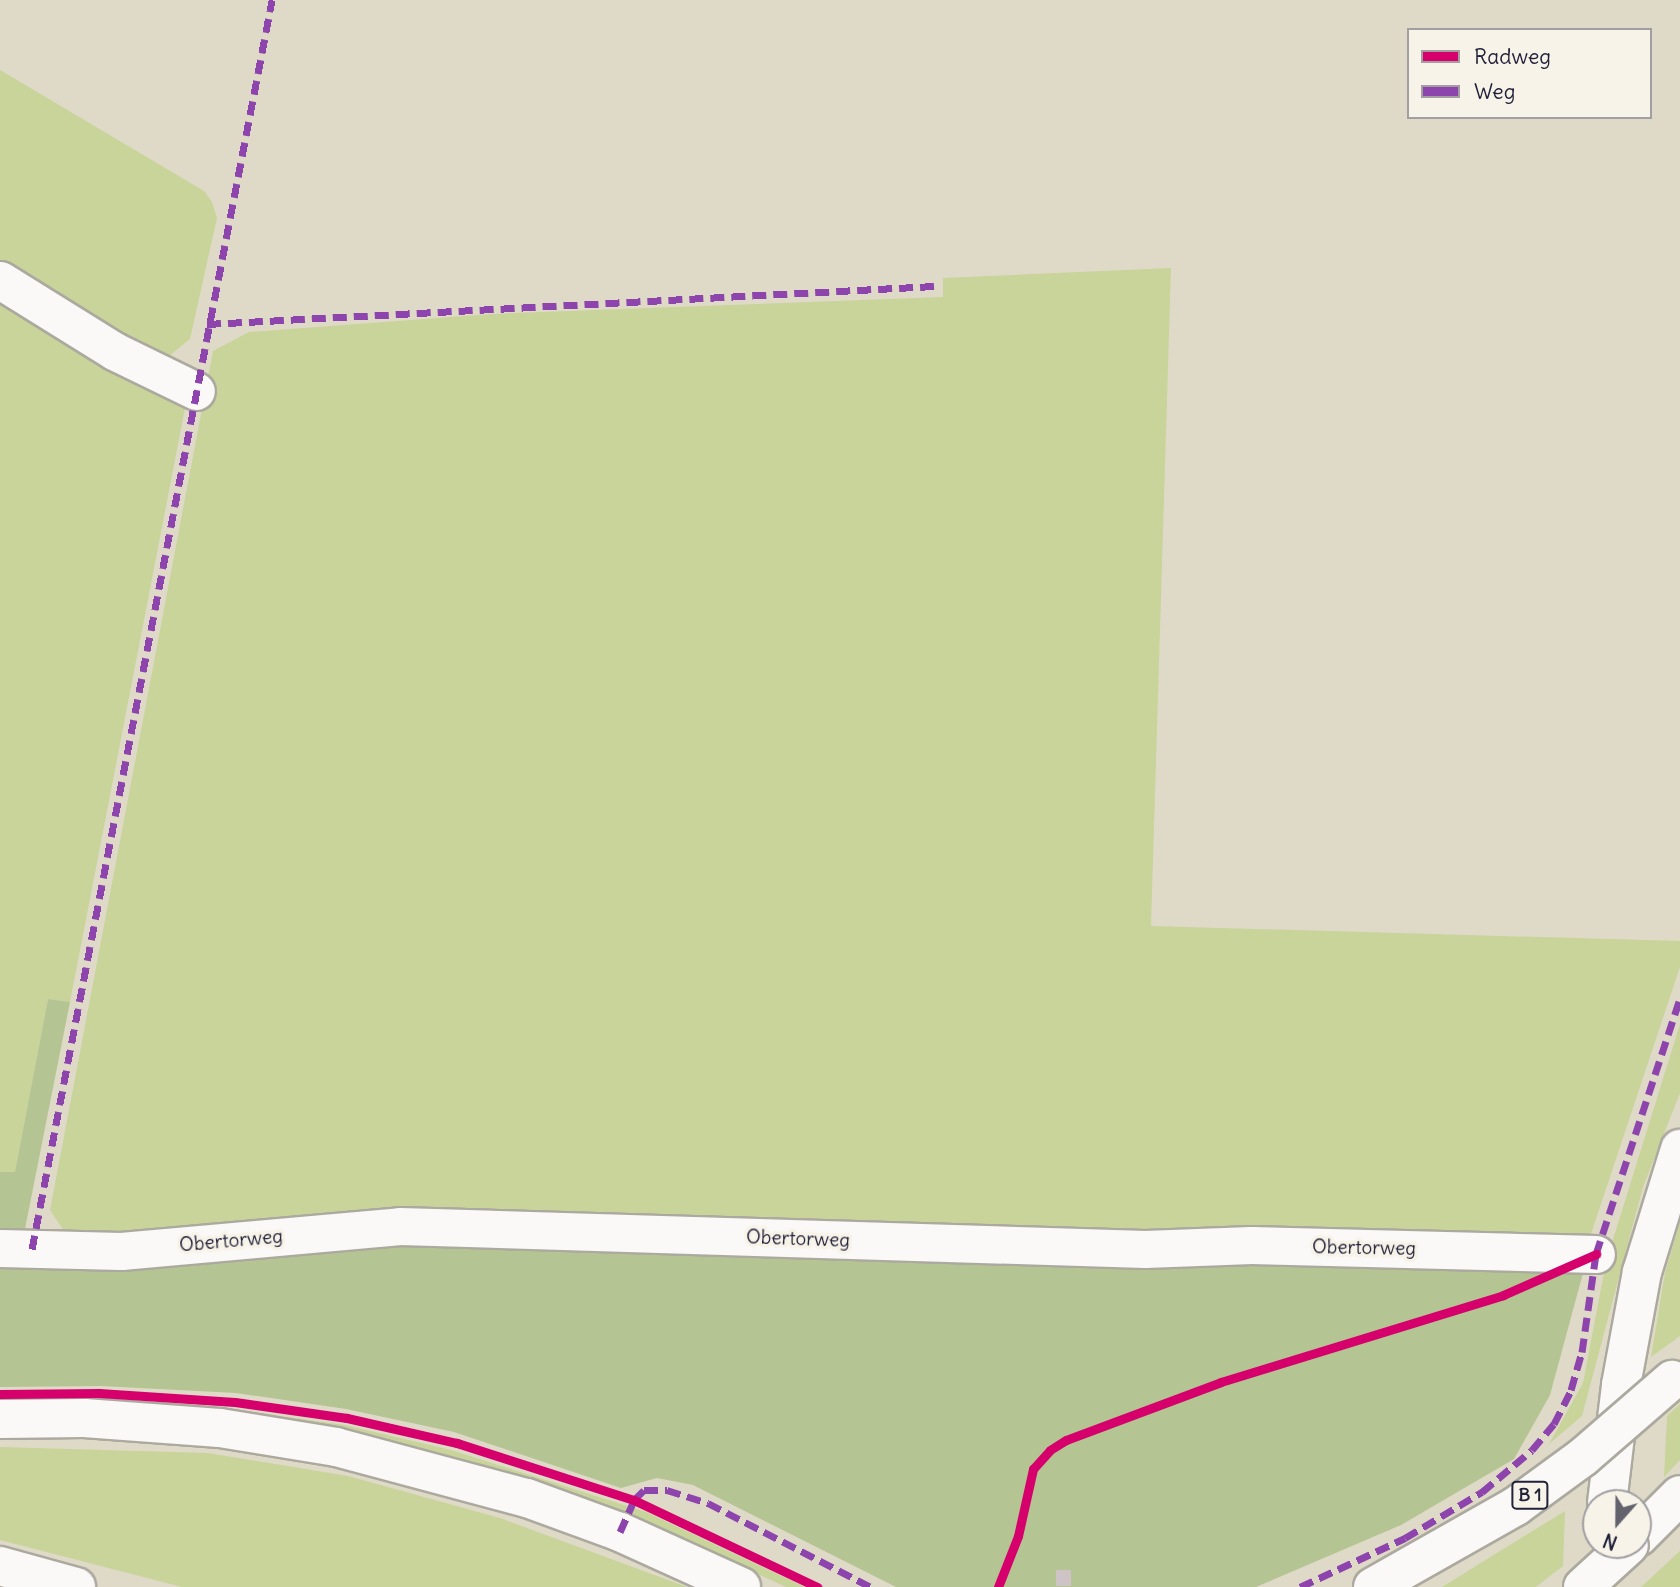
<!DOCTYPE html>
<html>
<head>
<meta charset="utf-8">
<style>
  body { margin:0 }
  #map { position:relative; width:1680px; height:1587px; overflow:hidden; background:#dfdac7; font-family:Delius,sans-serif }
  div>[style] { position:absolute }
  .green>* { inset:0; background:#c8d49a }
  .forest>* { inset:0; background:#b4c492 }
  .building>* { inset:0; background:#cec3c5; transform-origin:0 0 }
  .roads { filter:drop-shadow(2px 0 #aca99f) drop-shadow(-2px 0 #aca99f) drop-shadow(0 2px #aca99f) drop-shadow(0 -2px #aca99f) }
  .minor>* { height:37px; margin:-18.5px; padding:0 18.5px; transform-origin:18.5px; border-radius:18.5px; background:#faf9f7 }
  .highway>* { height:38px; margin:-19px; padding:0 19px; transform-origin:19px; border-radius:19px; background:#faf9f7 }
  .bridges { filter:drop-shadow(2px 0 #aca99f) drop-shadow(-2px 0 #aca99f) drop-shadow(0 2px #aca99f) drop-shadow(0 -2px #aca99f) }
  .highway-bridge>* { height:38px; margin:-19px; padding:0 19px; transform-origin:19px; border-radius:19px; background:#faf9f7 }
  .quiet>* { height:7px; margin-top:-3.5px; transform-origin:0; background:repeating-linear-gradient(90deg,#8e44ad 0 14px,transparent 0 21px) }
  .cycleway>* { height:9px; margin:-4.5px; padding:0 4.5px; transform-origin:4.5px; border-radius:4.5px; background:#d6006c }
  span { translate:-50% -50%; white-space:nowrap; text-align:center; line-height:1.15; -webkit-text-stroke:7px #f7f3e8; paint-order:stroke }
  .shield-label span { padding:2px 5px; background:#f7f3e8; border:2px solid; border-radius:5px; -webkit-text-stroke-width:0 }
  .shield-label { font-size:18px; color:#22223b; font-weight:700 }
  .street-label { font-size:19px; color:#22223b }
  .legend { position:absolute; left:1407px; top:28px; width:245px; height:91px; box-sizing:border-box; background:#f7f3e8; border:2px solid #a29fa3; margin:0; padding:9px 12px; list-style:none; font-size:21px; color:#22223b }
  .legend li { display:flex; align-items:center; gap:14px; height:35px }
  .legend b { width:35px; border:2px solid #a29fa3 }
  .north { position:absolute; left:1582px; top:1489px; width:70px; height:70px; box-sizing:border-box; background:#f7f3e8; border:2px solid #a29fa3; border-radius:50%; rotate:201deg; font-size:19px; font-weight:700; line-height:28px; text-align:center; color:#22223b }
  .north::after { content:''; display:block; margin:auto; width:24px; height:32px; background:#64626c; clip-path:polygon(50% 0,100% 100%,50% 72%,0 100%) }
</style>
</head>
<body>
<div id="map">
  <div class="green">
    <div style="clip-path:polygon(0 70px,204px 191px,212px 202px,217px 218px,190px 339px,169px 356px,145px 352px,0 264px)"></div>
    <div style="clip-path:polygon(1171px 268px,1151px 926px,1680px 941px,1680px 967px,1589px 1240px,68px 1237px,50px 1210px,213px 351px,249px 332px,491px 314px,943px 297px,943px 278px)"></div>
    <div style="clip-path:polygon(0 293px,187px 398px,70px 1002px,48px 999px,15px 1172px,0 1172px)"></div>
    <div style="clip-path:polygon(1680px 1024px,1680px 1093px,1643px 1187px,1582px 1416px,1549px 1444px,1583px 1383px,1606px 1262px)"></div>
    <div style="clip-path:polygon(1680px 1222px,1680px 1336px,1651px 1357px,1665px 1273px)"></div>
    <div style="clip-path:polygon(89px 1400px,230px 1409px,345px 1425px,451px 1450px,646px 1512px,805px 1587px,786px 1587px,639px 1519px,567px 1493px,447px 1457px,344px 1433px)"></div>
    <div style="clip-path:polygon(1680px 1404px,1680px 1460px,1664px 1477px,1667px 1416px)"></div>
    <div style="clip-path:polygon(0 1447px,208px 1453px,348px 1476px,500px 1518px,687px 1587px,182px 1587px,0 1540px)"></div>
    <div style="clip-path:polygon(1565px 1511px,1563px 1566px,1536px 1587px,1442px 1587px)"></div>
    <div style="clip-path:polygon(1680px 1551px,1680px 1587px,1641px 1587px)"></div>
  </div>
  <div class="forest">
    <div style="clip-path:polygon(48px 999px,70px 1002px,23px 1239px,0 1238px,0 1172px,15px 1172px)"></div>
    <div style="clip-path:polygon(400px 1237px,1586px 1262px,1550px 1395px,1514px 1459px,1401px 1525px,1256px 1587px,896px 1587px,693px 1485px,657px 1478px,621px 1488px,454px 1432px,346px 1409px,236px 1393px,101px 1386px,0 1387px,0 1258px)"></div>
  </div>
  <div class="building">
    <div style="left:1056px;top:1570px;width:15px;height:16px"></div>
  </div>
  <div class="roads">
    <div class="minor">
      <div style="left:0;top:280px;width:134px;rotate:31.9deg"></div>
      <div style="left:114px;top:351px;width:91px;rotate:26deg"></div>
      <div style="left:0;top:1248px;width:121px;rotate:1.4deg"></div>
      <div style="left:121px;top:1251px;width:280px;rotate:-5.1deg"></div>
      <div style="left:400px;top:1226px;width:745px;rotate:1.77deg"></div>
      <div style="left:1145px;top:1249px;width:106px;rotate:-2.2deg"></div>
      <div style="left:1251px;top:1245px;width:345px;rotate:1.5deg"></div>
    </div>
    <div class="highway">
      <div style="left:0;top:1419px;width:84px;rotate:-0.7deg"></div>
      <div style="left:84px;top:1418px;width:136px;rotate:4.2deg"></div>
      <div style="left:220px;top:1428px;width:118px;rotate:9.3deg"></div>
      <div style="left:336px;top:1447px;width:198px;rotate:15deg"></div>
      <div style="left:527px;top:1498px;width:99px;rotate:20.1deg"></div>
      <div style="left:620px;top:1532px;width:133px;rotate:24.4deg"></div>
      <div style="left:1607px;top:1503px;width:119px;rotate:-83.2deg"></div>
      <div style="left:1621px;top:1385px;width:115px;rotate:-79.5deg"></div>
      <div style="left:1642px;top:1272px;width:129px;rotate:-72.8deg"></div>
      <div style="left:1638px;top:1537px;width:59px;rotate:-45deg"></div>
      <div style="left:0;top:1566px;width:79px;rotate:15.4deg"></div>
    </div>
  </div>
  <div class="bridges">
    <div class="highway-bridge">
      <div style="left:1373px;top:1587px;width:164px;rotate:-29.5deg"></div>
      <div style="left:1516px;top:1506px;width:83px;rotate:-36.2deg"></div>
      <div style="left:1583px;top:1457px;width:118px;rotate:-40.9deg"></div>
      <div style="left:1583px;top:1587px;width:62px;rotate:-42.4deg"></div>
    </div>
  </div>
  <div class="quiet">
    <div style="left:207px;top:324px;width:729px;rotate:-2.99deg"></div>
    <div style="left:32px;top:1249px;width:1272px;rotate:-79.12deg"></div>
    <div style="left:620px;top:1532px;width:35px;rotate:-66deg"></div>
    <div style="left:634px;top:1500px;width:14px;rotate:-45deg"></div>
    <div style="left:644px;top:1490px;width:23px"></div>
    <div style="left:667px;top:1490px;width:43px;rotate:17.6deg"></div>
    <div style="left:708px;top:1503px;width:183px;rotate:27.3deg"></div>
    <div style="left:1300px;top:1587px;width:116px;rotate:-25deg"></div>
    <div style="left:1405px;top:1538px;width:90px;rotate:-30.9deg"></div>
    <div style="left:1482px;top:1492px;width:65px;rotate:-40deg"></div>
    <div style="left:1532px;top:1450px;width:34px;rotate:-50deg"></div>
    <div style="left:1554px;top:1424px;width:38px;rotate:-63deg"></div>
    <div style="left:1571px;top:1390px;width:40px;rotate:-74deg"></div>
    <div style="left:1582px;top:1352px;width:99px;rotate:-81.9deg"></div>
    <div style="left:1596px;top:1254px;width:268px;rotate:-71.8deg"></div>
  </div>
  <div class="cycleway">
    <div style="left:0;top:1394px;width:99px;rotate:-0.6deg"></div>
    <div style="left:99px;top:1393px;width:136px;rotate:3.8deg"></div>
    <div style="left:235px;top:1402px;width:113px;rotate:8.1deg"></div>
    <div style="left:347px;top:1418px;width:113px;rotate:12.8deg"></div>
    <div style="left:457px;top:1443px;width:186px;rotate:17.9deg"></div>
    <div style="left:634px;top:1500px;width:203px;rotate:25.4deg"></div>
    <div style="left:998px;top:1587px;width:55px;rotate:-68.6deg"></div>
    <div style="left:1018px;top:1536px;width:69px;rotate:-77.4deg"></div>
    <div style="left:1033px;top:1469px;width:25px;rotate:-48deg"></div>
    <div style="left:1050px;top:1450px;width:19px;rotate:-32deg"></div>
    <div style="left:1066px;top:1440px;width:165px;rotate:-20.5deg"></div>
    <div style="left:1221px;top:1382px;width:295px;rotate:-17.1deg"></div>
    <div style="left:1503px;top:1295px;width:102px;rotate:-23.8deg"></div>
  </div>
  <div class="shield-label">
    <span style="left:1530px;top:1495px">B 1</span>
  </div>
  <div class="street-label">
    <span style="left:798px;top:1239px;rotate:2deg">Obertorweg</span>
    <span style="left:231px;top:1241px;rotate:-5deg">Obertorweg</span>
    <span style="left:1364px;top:1248px;rotate:1deg">Obertorweg</span>
  </div>
  <ul class="legend">
  <li><b style="height:9px;background:#d6006c"></b>Radweg</li>
  <li><b style="height:9px;background:#8e44ad"></b>Weg</li>
  </ul>
  <div class="north">N</div>
</div>
</body>
</html>
